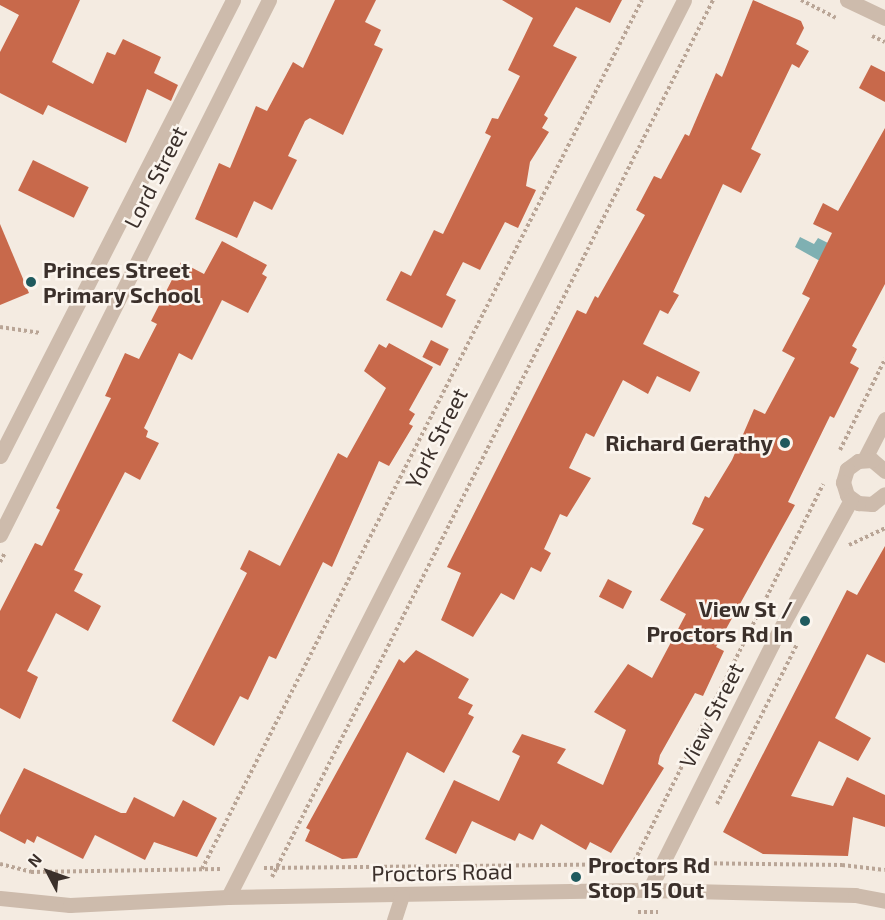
<!DOCTYPE html>
<html>
<head>
<meta charset="utf-8">
<style>
  body { margin:0 }
  #map { position:relative; width:885px; height:920px; overflow:hidden; background:#f4ebe1; font-family:"Exo 2",sans-serif }
  div>[style] { position:absolute }
  .water>* { inset:0; background:#7fb0b2 }
  .building>* { inset:0; background:#c8694b; transform-origin:0 0 }
  .path>* { height:4px; margin-top:-2px; transform-origin:0; background:repeating-linear-gradient(90deg,#b9a596 0 3px,transparent 0 6px) }
  .minor>* { height:15px; margin:-7.5px; padding:0 7.5px; transform-origin:7.5px; border-radius:7.5px; background:#cdbbac }
  .dots>* { width:16px; height:16px; translate:-50% -50%; box-sizing:border-box; border:3px solid #fbf5ee; border-radius:50% }
  span { translate:-50% -50%; white-space:nowrap; text-align:center; line-height:1.15; -webkit-text-stroke:5px #fbf5ee; paint-order:stroke }
  .street-label { font-size:22px; color:#3b302b }
  .poi-label { font-size:22px; color:#3b302b; font-weight:700 }
  .left { translate:0 -50%; text-align:left }
  .right { translate:-100% -50%; text-align:right }
  .north { position:absolute; left:18px; top:842px; width:60px; height:60px; -webkit-text-stroke:4px #fbf5ee; paint-order:stroke; rotate:311deg; font-size:16px; font-weight:700; line-height:24px; text-align:center; color:#3b302b }
  .north::after { content:''; display:block; margin:auto; width:21px; height:27px; background:#3b302b; clip-path:polygon(50% 0,100% 100%,50% 72%,0 100%) }
</style>
</head>
<body>
<div id="map">
  <div class="water">
    <div style="clip-path:polygon(800px 237px,814px 244px,818px 238px,830px 244px,820px 261px,795px 247px)"></div>
  </div>
  <div class="building">
    <div style="clip-path:polygon(0 0,80px 0,52px 62px,93px 84px,107px 52px,115px 55px,123px 39px,161px 57px,154px 73px,178px 85px,171px 101px,147px 89px,126px 143px,48px 105px,43px 115px,0 93px,0 52px,19px 15px,0 5px)"></div>
    <div style="clip-path:polygon(335px 0,376px 0,365px 22px,381px 30px,374px 45px,383px 49px,343px 135px,310px 118px,305px 121px,288px 156px,297px 160px,272px 210px,254px 201px,237px 238px,195px 219px,219px 163px,230px 168px,256px 106px,267px 111px,293px 62px,303px 68px)"></div>
    <div style="clip-path:polygon(502px 0,622px 0,610px 23px,576px 7px,553px 46px,577px 57px,544px 115px,548px 118px,542px 128px,549px 132px,530px 162px,526px 186px,536px 190px,518px 228px,505px 222px,480px 270px,463px 262px,446px 295px,456px 300px,442px 328px,386px 300px,401px 271px,411px 276px,434px 230px,443px 234px,491px 136px,485px 133px,492px 118px,498px 119px,520px 76px,508px 70px,533px 18px)"></div>
    <div style="clip-path:polygon(753px 0,801px 21px,804px 28px,796px 44px,809px 51px,799px 68px,792px 64px,751px 149px,761px 154px,741px 193px,723px 184px,673px 292px,679px 295px,668px 314px,660px 310px,643px 344px,700px 372px,690px 392px,657px 376px,648px 394px,623px 380px,594px 437px,586px 433px,569px 468px,591px 478px,567px 517px,560px 514px,544px 549px,551px 553px,541px 572px,531px 567px,514px 600px,501px 593px,473px 637px,441px 620px,461px 573px,447px 567px,577px 310px,586px 314px,595px 296px,598px 298px,645px 215px,636px 210px,654px 176px,661px 179px,685px 134px,689px 136px,716px 73px,722px 77px)"></div>
    <div style="clip-path:polygon(871px 65px,885px 72px,885px 102px,859px 88px)"></div>
    <div style="clip-path:polygon(885px 128px,885px 284px,852px 346px,857px 349px,850px 363px,859px 368px,834px 418px,830px 416px,788px 502px,795px 505px,716px 647px,724px 651px,703px 696px,695px 693px,660px 755px,658px 764px,664px 768px,611px 853px,590px 842px,586px 850px,541px 824px,533px 840px,519px 833px,515px 841px,472px 821px,456px 854px,425px 839px,454px 780px,499px 801px,520px 756px,512px 752px,522px 734px,566px 749px,557px 763px,603px 785px,626px 730px,594px 712px,628px 664px,652px 678px,686px 614px,660px 600px,704px 529px,692px 524px,705px 496px,709px 498px,732px 460px,754px 409px,765px 414px,795px 358px,782px 351px,810px 298px,802px 294px,832px 233px,813px 224px,823px 203px,838px 211px)"></div>
    <div style="left:33px;top:160px;width:62px;height:34px;rotate:26deg"></div>
    <div style="clip-path:polygon(0 224px,29px 293px,0 305px)"></div>
    <div style="clip-path:polygon(222px 241px,267px 265px,262px 274px,267px 277px,248px 313px,222px 300px,192px 360px,179px 353px,144px 428px,148px 431px,146px 437px,159px 443px,140px 480px,125px 472px,74px 570px,83px 574px,74px 591px,101px 606px,88px 631px,56px 613px,27px 671px,38px 677px,20px 719px,0 708px,0 611px,35px 543px,42px 546px,60px 510px,56px 508px,111px 398px,105px 396px,125px 353px,139px 359px,157px 324px,151px 321px,181px 262px,204px 274px)"></div>
    <div style="left:431px;top:340px;width:20px;height:19px;rotate:27deg"></div>
    <div style="clip-path:polygon(389px 343px,433px 367px,409px 410px,415px 414px,409px 424px,413px 426px,389px 466px,379px 461px,332px 567px,323px 562px,276px 659px,269px 656px,248px 700px,240px 696px,214px 746px,172px 721px,247px 573px,240px 569px,249px 550px,280px 566px,338px 453px,347px 458px,386px 388px,364px 371px,379px 344px,386px 348px)"></div>
    <div style="clip-path:polygon(885px 546px,885px 663px,867px 654px,835px 718px,871px 738px,858px 761px,819px 741px,791px 796px,833px 806px,847px 777px,885px 795px,885px 827px,853px 817px,848px 856px,763px 854px,723px 832px,847px 590px,857px 595px)"></div>
    <div style="left:608px;top:579px;width:27px;height:20px;rotate:27deg"></div>
    <div style="clip-path:polygon(416px 650px,469px 679px,458px 698px,473px 705px,468px 714px,474px 717px,444px 773px,407px 752px,357px 858px,342px 859px,305px 841px,310px 830px,306px 828px,399px 659px,404px 663px)"></div>
    <div style="clip-path:polygon(24px 768px,121px 813px,126px 813px,134px 797px,174px 817px,183px 800px,217px 818px,197px 857px,154px 842px,145px 860px,95px 835px,83px 859px,37px 836px,34px 843px,27px 839px,25px 844px,0 831px,0 815px)"></div>
  </div>
  <div class="path">
    <div style="left:801px;top:0;width:39px;rotate:27deg"></div>
    <div style="left:872px;top:36px;width:14px;rotate:25deg"></div>
    <div style="left:0;top:327px;width:41px;rotate:8.3deg"></div>
    <div style="left:840px;top:450px;width:102px;rotate:-63.7deg"></div>
    <div style="left:849px;top:545px;width:40px;rotate:-25deg"></div>
    <div style="left:0;top:562px;width:10px;rotate:-61deg"></div>
    <div style="left:717px;top:804px;width:179px;rotate:-63.4deg"></div>
    <div style="left:684px;top:863px;width:158px;rotate:0.7deg"></div>
    <div style="left:842px;top:865px;width:43px;rotate:6.6deg"></div>
    <div style="left:0;top:864px;width:32px;rotate:14deg"></div>
    <div style="left:31px;top:872px;width:189px;rotate:-0.9deg"></div>
    <div style="left:632px;top:866px;width:427px;rotate:-63.4deg"></div>
    <div style="left:264px;top:868px;width:376px;rotate:-0.6deg"></div>
    <div style="left:202px;top:869px;width:974px;rotate:-63.15deg"></div>
    <div style="left:272px;top:877px;width:982px;rotate:-63.3deg"></div>
    <div style="left:638px;top:912px;width:20px"></div>
  </div>
  <div class="minor">
    <div style="left:847px;top:0;width:42px;rotate:25.3deg"></div>
    <div style="left:0;top:456px;width:512px;rotate:-62.93deg"></div>
    <div style="left:864px;top:460px;width:46px;rotate:-62.9deg"></div>
    <div style="left:885px;top:471px;width:17px;rotate:-140deg"></div>
    <div style="left:872px;top:460px;width:14px;rotate:176deg"></div>
    <div style="left:858px;top:461px;width:14px;rotate:144deg"></div>
    <div style="left:847px;top:469px;width:14px;rotate:107deg"></div>
    <div style="left:843px;top:482px;width:14px;rotate:73deg"></div>
    <div style="left:847px;top:495px;width:14px;rotate:36deg"></div>
    <div style="left:858px;top:503px;width:14px;rotate:4deg"></div>
    <div style="left:872px;top:504px;width:16px;rotate:-38deg"></div>
    <div style="left:0;top:535px;width:599px;rotate:-63.31deg"></div>
    <div style="left:649px;top:890px;width:275px;rotate:-63.4deg"></div>
    <div style="left:772px;top:644px;width:164px;rotate:-61.3deg"></div>
    <div style="left:228px;top:897px;width:1006px;rotate:-63.05deg"></div>
    <div style="left:0;top:898px;width:70px;rotate:5.7deg"></div>
    <div style="left:70px;top:905px;width:158px;rotate:-2.9deg"></div>
    <div style="left:228px;top:897px;width:421px;rotate:-1deg"></div>
    <div style="left:649px;top:890px;width:206px;rotate:1.4deg"></div>
    <div style="left:855px;top:895px;width:31px;rotate:11deg"></div>
    <div style="left:394px;top:920px;width:25px;rotate:-72deg"></div>
  </div>
  <div class="dots">
    <div style="left:31px;top:282px;background:#1f5a5e"></div>
    <div style="left:785px;top:443px;background:#1f5a5e"></div>
    <div style="left:805px;top:621px;background:#1f5a5e"></div>
    <div style="left:576px;top:877px;background:#1f5a5e"></div>
  </div>
  <div class="street-label">
    <span style="left:155px;top:177px;rotate:-63deg">Lord Street</span>
    <span style="left:436px;top:438px;rotate:-63deg">York Street</span>
    <span style="left:711px;top:715px;rotate:-63deg">View Street</span>
    <span style="left:442px;top:872px;rotate:-1deg">Proctors Road</span>
  </div>
  <div class="poi-label">
    <span class="left" style="left:43px;top:282px">Princes Street<br>Primary School</span>
    <span class="right" style="left:773px;top:443px">Richard Gerathy</span>
    <span class="right" style="left:793px;top:621px">View St /<br>Proctors Rd In</span>
    <span class="left" style="left:588px;top:877px">Proctors Rd<br>Stop 15 Out</span>
  </div>
  <div class="north">N</div>
</div>
</body>
</html>
